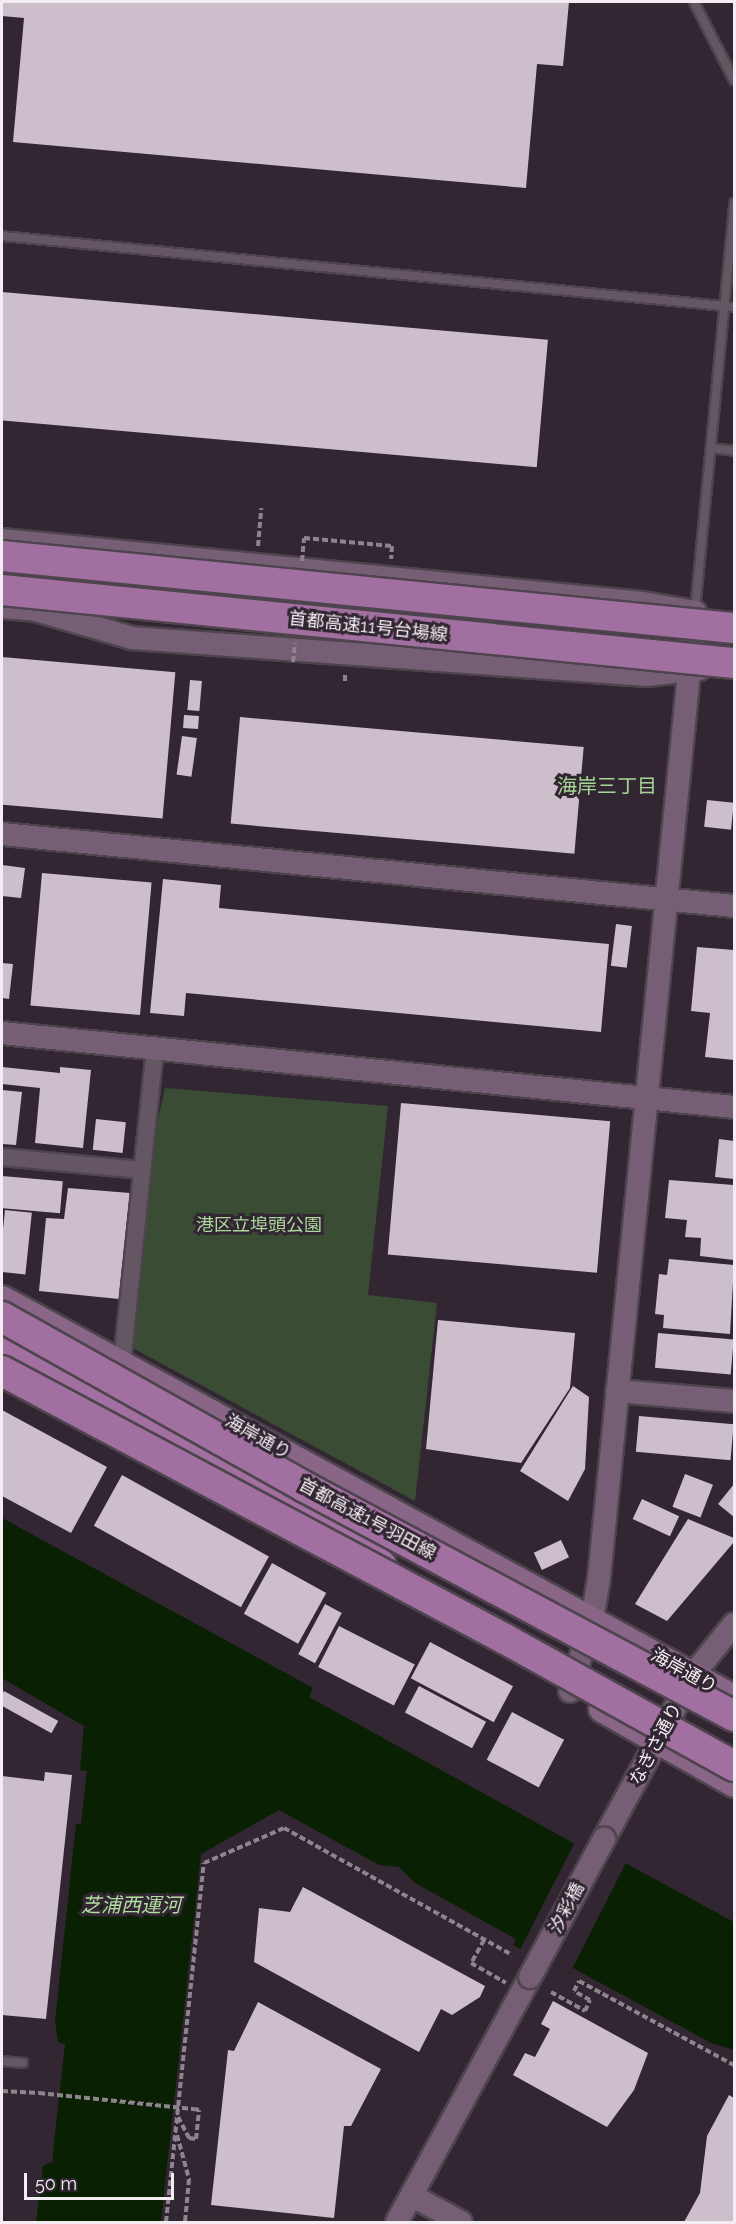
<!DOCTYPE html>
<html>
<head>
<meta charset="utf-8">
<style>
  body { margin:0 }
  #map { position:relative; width:736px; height:2224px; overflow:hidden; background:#312631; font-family:Raleway,"Noto Sans JP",sans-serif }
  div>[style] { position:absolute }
  .green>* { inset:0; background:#3b4c34 }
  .water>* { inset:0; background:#092002 }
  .pier>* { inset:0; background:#312631; transform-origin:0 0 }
  .building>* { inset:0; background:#cdbecc; transform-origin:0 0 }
  .path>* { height:4px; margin-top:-2px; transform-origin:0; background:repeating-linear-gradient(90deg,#8d848d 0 6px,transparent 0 9px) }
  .roads { filter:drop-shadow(2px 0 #4d444d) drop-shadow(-2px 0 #4d444d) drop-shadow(0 2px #4d444d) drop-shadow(0 -2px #4d444d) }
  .lane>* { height:8px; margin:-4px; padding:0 4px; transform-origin:4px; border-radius:4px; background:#645763 }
  .street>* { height:16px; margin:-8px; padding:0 8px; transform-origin:8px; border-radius:8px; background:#645763 }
  .secondary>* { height:22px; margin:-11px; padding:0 11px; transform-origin:11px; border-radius:11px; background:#765e75 }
  .primary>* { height:26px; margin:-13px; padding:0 13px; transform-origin:13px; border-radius:13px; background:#896588 }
  .highway>* { height:30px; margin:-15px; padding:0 15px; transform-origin:15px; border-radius:15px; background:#a16fa0 }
  .tram>* { height:1.5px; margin:-0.75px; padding:0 0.75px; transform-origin:0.75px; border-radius:0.75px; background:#958c95 }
  .path-bridge>* { height:4px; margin-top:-2px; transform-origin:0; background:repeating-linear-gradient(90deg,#8d848d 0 6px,transparent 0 9px) }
  .bridges { filter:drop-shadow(2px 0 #4d444d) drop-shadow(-2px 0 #4d444d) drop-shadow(0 2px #4d444d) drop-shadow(0 -2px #4d444d) }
  .secondary-bridge>* { height:22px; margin:-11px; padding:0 11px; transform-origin:11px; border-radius:11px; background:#765e75 }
  .highway-bridge>* { height:30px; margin:-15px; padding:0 15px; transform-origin:15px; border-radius:15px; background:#a16fa0 }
  span { translate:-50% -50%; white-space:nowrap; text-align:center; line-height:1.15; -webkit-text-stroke:6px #312631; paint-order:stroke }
  .street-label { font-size:18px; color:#f3ecf3 }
  .park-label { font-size:18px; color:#acd89c }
  .neighbourhood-label { font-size:20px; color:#a6d595 }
  .water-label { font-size:20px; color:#b0dca0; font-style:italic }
  .frame { position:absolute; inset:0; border:3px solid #f3ecf3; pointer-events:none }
  .scale { position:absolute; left:24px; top:2173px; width:150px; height:27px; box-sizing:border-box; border:3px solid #f3ecf3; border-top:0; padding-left:8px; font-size:18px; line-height:21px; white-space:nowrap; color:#f3ecf3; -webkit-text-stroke:4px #312631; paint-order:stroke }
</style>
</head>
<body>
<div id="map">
  <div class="green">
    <div style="clip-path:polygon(165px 1088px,388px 1106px,368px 1295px,437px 1303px,415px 1501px,131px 1347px,150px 1154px)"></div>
  </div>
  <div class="water">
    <div style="clip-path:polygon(2px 1518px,313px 1688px,309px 1697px,575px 1844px,579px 1838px,734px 1922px,734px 2050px,711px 2043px,573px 1968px,569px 1975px,513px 1945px,516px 1939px,415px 1883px,399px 1867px,379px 1865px,279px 1810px,201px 1854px,161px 2222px,36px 2222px,43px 2166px,52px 2162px,65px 2044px,58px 2042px,55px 2021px,76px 1824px,81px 1824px,87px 1771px,80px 1770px,84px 1726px,2px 1678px)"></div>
  </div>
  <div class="pier">
    <div style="left:578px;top:1836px;width:55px;height:130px;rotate:27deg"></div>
  </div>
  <div class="building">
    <div style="clip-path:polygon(2px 2px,569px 2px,563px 66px,537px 64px,526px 188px,13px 142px,24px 18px,2px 16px)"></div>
    <div style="left:2px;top:292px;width:548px;height:128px;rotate:5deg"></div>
    <div style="left:2px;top:657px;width:174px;height:147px;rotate:5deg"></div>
    <div style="left:190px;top:680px;width:12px;height:30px;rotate:5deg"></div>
    <div style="left:184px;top:715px;width:15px;height:13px;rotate:4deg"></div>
    <div style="left:240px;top:717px;width:345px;height:107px;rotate:5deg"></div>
    <div style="left:182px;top:736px;width:15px;height:39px;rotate:8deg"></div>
    <div style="left:707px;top:800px;width:27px;height:27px;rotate:6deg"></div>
    <div style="clip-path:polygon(2px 865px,25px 868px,21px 898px,2px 896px)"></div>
    <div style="left:42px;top:873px;width:110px;height:133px;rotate:5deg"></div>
    <div style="clip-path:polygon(163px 879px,221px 885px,219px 908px,609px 944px,601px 1032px,186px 993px,184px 1016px,150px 1013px)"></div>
    <div style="left:616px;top:924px;width:16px;height:42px;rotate:7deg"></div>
    <div style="clip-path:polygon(697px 947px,734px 950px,734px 1060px,705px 1057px,710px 1013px,691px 1011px)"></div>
    <div style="clip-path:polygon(2px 963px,13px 964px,9px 999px,2px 998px)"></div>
    <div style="clip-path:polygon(2px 1067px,60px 1073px,60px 1067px,91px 1070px,83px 1148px,35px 1143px,40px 1088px,2px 1084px)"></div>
    <div style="clip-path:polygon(2px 1090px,22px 1092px,16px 1145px,2px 1144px)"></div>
    <div style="left:401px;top:1103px;width:210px;height:152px;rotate:5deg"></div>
    <div style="left:96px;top:1119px;width:30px;height:31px;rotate:6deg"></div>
    <div style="clip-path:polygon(719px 1139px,734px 1141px,734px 1179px,715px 1177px)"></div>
    <div style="left:2px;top:1176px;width:61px;height:32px;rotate:5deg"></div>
    <div style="clip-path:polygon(669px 1180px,734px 1185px,734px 1260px,700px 1256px,701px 1238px,685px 1237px,687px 1220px,665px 1218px)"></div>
    <div style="clip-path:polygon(68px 1188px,130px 1193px,119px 1299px,39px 1291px,46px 1218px,64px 1219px)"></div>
    <div style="left:5px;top:1210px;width:27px;height:62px;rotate:6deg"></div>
    <div style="clip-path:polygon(669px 1259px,734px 1265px,730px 1334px,663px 1328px,664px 1315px,655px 1314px,659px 1274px,667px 1275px)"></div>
    <div style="clip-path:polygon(438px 1320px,575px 1333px,570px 1388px,521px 1463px,426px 1449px)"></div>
    <div style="left:658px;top:1333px;width:76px;height:35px;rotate:5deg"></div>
    <div style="clip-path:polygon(573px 1386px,589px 1397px,585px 1469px,568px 1501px,520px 1471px)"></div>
    <div style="clip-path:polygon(2px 1410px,107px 1467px,71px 1533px,2px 1496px)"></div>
    <div style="left:639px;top:1416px;width:95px;height:36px;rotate:5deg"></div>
    <div style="left:685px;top:1474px;width:30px;height:35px;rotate:21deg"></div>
    <div style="left:122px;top:1475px;width:168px;height:58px;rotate:29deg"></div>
    <div style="clip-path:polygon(734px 1484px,734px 1517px,718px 1504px)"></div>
    <div style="left:642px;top:1499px;width:41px;height:22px;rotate:25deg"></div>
    <div style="clip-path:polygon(688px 1519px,734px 1538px,734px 1542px,667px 1621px,635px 1604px)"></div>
    <div style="left:561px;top:1540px;width:19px;height:30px;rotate:65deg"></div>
    <div style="left:272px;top:1563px;width:62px;height:58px;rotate:29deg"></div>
    <div style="left:325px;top:1604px;width:19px;height:57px;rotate:28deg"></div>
    <div style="left:339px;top:1626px;width:85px;height:46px;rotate:27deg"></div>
    <div style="left:430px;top:1642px;width:94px;height:41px;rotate:28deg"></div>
    <div style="left:419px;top:1686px;width:76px;height:30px;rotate:28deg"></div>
    <div style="left:4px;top:1691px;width:62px;height:14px;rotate:29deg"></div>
    <div style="left:512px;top:1712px;width:59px;height:54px;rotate:28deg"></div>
    <div style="clip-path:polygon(45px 1772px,72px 1775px,46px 2019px,2px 2015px,2px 1776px,44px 1781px)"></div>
    <div style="clip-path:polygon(303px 1887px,485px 1986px,480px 1997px,452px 2015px,441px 2009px,419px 2052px,254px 1962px,259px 1908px,290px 1912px)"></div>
    <div style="clip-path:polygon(553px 2001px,648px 2053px,634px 2090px,607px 2127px,513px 2075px,525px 2053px,535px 2057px,550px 2029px,541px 2024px)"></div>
    <div style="clip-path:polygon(258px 2002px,381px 2069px,351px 2126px,344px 2126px,334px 2218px,211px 2205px,228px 2050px,234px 2051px)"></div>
    <div style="clip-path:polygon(729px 2095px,734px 2098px,734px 2222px,684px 2222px,700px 2193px,707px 2136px)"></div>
  </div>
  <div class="path">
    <div style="left:304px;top:538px;width:88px;rotate:5.2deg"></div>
    <div style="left:392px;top:546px;width:13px;rotate:94deg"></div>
    <div style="left:258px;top:546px;width:38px;rotate:-85deg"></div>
    <div style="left:345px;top:681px;width:8px;rotate:-90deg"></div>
    <div style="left:484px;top:1940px;width:26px;rotate:119deg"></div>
    <div style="left:471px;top:1963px;width:40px;rotate:29.7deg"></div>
    <div style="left:551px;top:1992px;width:39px;rotate:29deg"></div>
    <div style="left:585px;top:2011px;width:12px;rotate:-66deg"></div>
    <div style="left:590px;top:2000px;width:18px;rotate:-151deg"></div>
    <div style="left:574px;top:1991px;width:11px;rotate:-63deg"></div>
    <div style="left:579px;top:1981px;width:176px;rotate:28.5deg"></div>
    <div style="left:2px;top:2091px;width:37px;rotate:3deg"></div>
    <div style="left:178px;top:2117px;width:24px;rotate:62deg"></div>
    <div style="left:189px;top:2138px;width:7px;rotate:8deg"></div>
    <div style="left:196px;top:2139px;width:29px;rotate:-84deg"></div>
    <div style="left:199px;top:2110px;width:4px;rotate:-166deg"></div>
    <div style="left:177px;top:2135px;width:46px;rotate:74.7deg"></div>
    <div style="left:189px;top:2179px;width:43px;rotate:95.3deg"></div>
    <div style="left:166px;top:2222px;width:361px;rotate:-84deg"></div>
    <div style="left:204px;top:1863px;width:87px;rotate:-23.6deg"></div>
    <div style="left:284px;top:1828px;width:261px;rotate:29.1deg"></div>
  </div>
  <div class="roads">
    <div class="lane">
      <div style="left:694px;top:2px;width:88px;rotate:62.9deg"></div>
      <div style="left:2px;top:236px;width:735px;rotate:5.54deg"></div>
      <div style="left:711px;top:448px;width:23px;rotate:7deg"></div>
      <div style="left:695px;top:611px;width:410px;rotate:-84.5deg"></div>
      <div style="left:2px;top:2061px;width:21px;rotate:5deg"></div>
    </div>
    <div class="street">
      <div style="left:2px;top:1157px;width:140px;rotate:5.3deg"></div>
      <div style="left:122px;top:1363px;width:317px;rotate:-84deg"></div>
    </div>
    <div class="secondary">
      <div style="left:2px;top:540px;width:644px;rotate:5.61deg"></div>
      <div style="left:643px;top:603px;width:47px;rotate:9.9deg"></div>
      <div style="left:2px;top:607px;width:51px;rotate:4.5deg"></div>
      <div style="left:39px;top:611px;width:97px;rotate:16.2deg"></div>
      <div style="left:132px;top:638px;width:516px;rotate:4.11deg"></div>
      <div style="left:647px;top:675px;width:53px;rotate:-6.5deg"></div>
      <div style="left:2px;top:834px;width:736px;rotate:5.62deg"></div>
      <div style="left:2px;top:1033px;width:736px;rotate:5.77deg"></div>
      <div style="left:617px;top:1391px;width:117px;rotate:4.9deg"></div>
      <div style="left:570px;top:1691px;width:74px;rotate:-72.8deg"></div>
      <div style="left:592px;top:1620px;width:43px;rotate:-80.5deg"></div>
      <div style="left:599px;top:1578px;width:971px;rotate:-84.32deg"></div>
      <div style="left:604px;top:1839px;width:185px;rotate:-61.6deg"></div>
      <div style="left:692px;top:1676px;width:67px;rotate:-51.1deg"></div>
      <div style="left:414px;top:2197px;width:53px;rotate:28deg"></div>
      <div style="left:397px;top:2222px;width:279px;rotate:-61.5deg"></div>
    </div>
    <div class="primary">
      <div style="left:2px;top:1299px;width:834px;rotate:28.59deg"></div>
      <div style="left:602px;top:1709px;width:152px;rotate:29.6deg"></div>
    </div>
    <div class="highway">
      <div style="left:2px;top:1346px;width:398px;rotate:29.1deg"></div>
      <div style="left:350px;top:1540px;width:40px;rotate:39deg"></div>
    </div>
  </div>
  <div class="tram">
    <div style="left:2px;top:573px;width:735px;rotate:5.15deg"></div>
    <div style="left:2px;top:588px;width:735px;rotate:5.46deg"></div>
  </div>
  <div class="path-bridge">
    <div style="left:302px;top:561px;width:23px;rotate:-85deg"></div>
    <div style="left:293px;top:662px;width:19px;rotate:-84deg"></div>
    <div style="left:39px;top:2093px;width:157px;rotate:5.9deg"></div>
  </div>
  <div class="bridges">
    <div class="secondary-bridge">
      <div style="left:530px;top:1977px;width:157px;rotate:-61.8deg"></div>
    </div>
    <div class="highway-bridge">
      <div style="left:2px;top:556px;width:736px;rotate:5.62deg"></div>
      <div style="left:2px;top:590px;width:736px;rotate:5.7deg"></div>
      <div style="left:2px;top:1317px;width:345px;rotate:29.3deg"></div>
      <div style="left:303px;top:1486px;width:489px;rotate:28.1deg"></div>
      <div style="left:2px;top:1371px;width:570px;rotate:28.05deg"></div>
      <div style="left:505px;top:1639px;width:262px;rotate:29deg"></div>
    </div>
  </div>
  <div class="street-label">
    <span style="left:368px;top:627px;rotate:6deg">首都高速11号台場線</span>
    <span style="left:258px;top:1437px;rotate:29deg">海岸通り</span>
    <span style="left:367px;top:1519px;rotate:28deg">首都高速1号羽田線</span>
    <span style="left:684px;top:1671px;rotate:29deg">海岸通り</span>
    <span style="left:656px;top:1744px;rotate:-62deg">なぎさ通り</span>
    <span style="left:567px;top:1908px;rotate:-62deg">汐彩橋</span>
  </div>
  <div class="park-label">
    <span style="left:259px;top:1225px">港区立埠頭公園</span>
  </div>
  <div class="neighbourhood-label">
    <span style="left:607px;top:786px">海岸三丁目</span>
  </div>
  <div class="water-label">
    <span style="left:131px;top:1905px">芝浦西運河</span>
  </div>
  <div class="frame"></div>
  <div class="scale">50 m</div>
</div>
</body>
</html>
